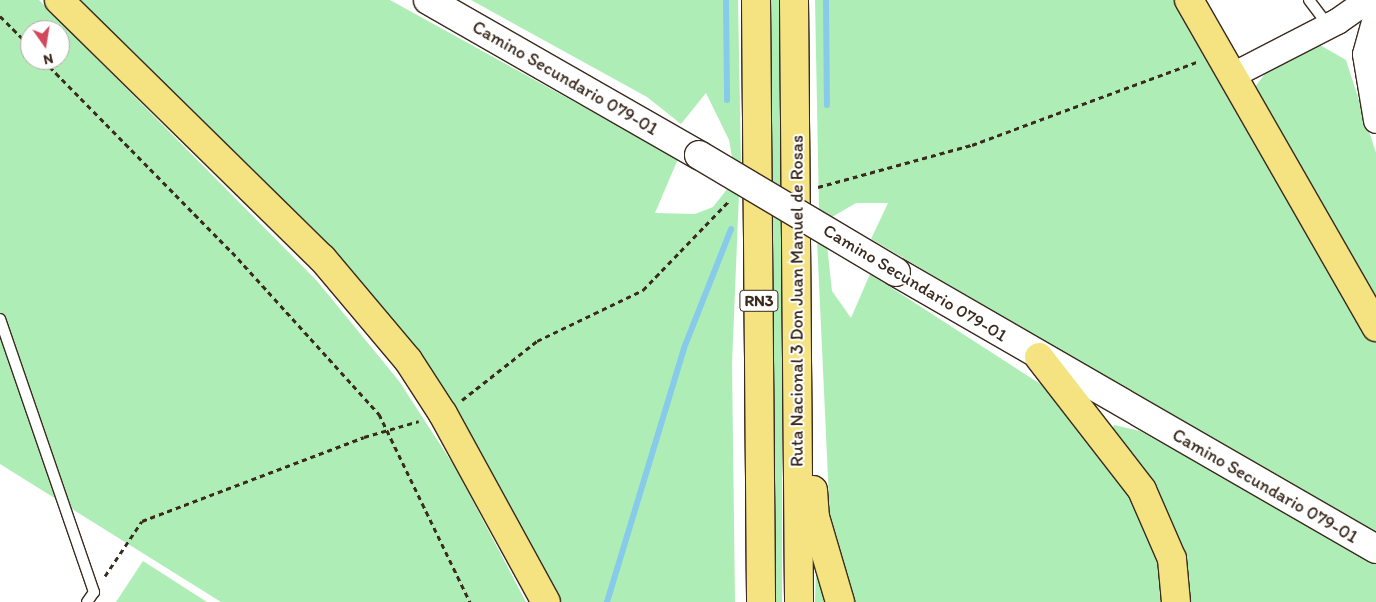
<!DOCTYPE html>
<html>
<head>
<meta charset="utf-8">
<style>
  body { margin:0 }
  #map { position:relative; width:1376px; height:602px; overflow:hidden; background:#fff; font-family:Itim,sans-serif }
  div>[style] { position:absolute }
  .green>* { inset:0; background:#aeeeb6; transform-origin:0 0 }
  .stream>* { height:6px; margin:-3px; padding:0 3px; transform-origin:3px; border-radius:3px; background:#88cae9 }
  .path>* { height:3px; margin-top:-1.5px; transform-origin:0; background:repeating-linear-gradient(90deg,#3b2a1e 0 5px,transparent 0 9px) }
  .roads { filter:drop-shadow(1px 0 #3b2a1e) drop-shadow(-1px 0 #3b2a1e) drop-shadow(0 1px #3b2a1e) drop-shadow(0 -1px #3b2a1e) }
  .service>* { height:10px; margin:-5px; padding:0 5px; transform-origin:5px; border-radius:5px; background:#fff }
  .tertiary>* { height:25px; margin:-12.5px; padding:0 12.5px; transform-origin:12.5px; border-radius:12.5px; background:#fff }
  .secondary>* { height:28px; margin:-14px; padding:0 14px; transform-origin:14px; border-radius:14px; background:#fff }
  .trunk>* { height:28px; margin:-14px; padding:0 14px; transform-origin:14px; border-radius:14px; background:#f5e382 }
  .bridges { filter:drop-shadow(1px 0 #3b2a1e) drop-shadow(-1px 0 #3b2a1e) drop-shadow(0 1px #3b2a1e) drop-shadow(0 -1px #3b2a1e) }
  .secondary-bridge>* { height:28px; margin:-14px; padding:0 14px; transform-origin:14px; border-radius:14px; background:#fff }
  span { translate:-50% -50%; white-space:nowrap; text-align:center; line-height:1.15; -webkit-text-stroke:4px #fff; paint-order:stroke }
  .shield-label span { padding:1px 4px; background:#fff; border:1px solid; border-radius:4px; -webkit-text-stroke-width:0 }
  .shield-label { font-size:16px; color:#3b2a1e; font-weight:700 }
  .street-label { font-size:18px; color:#3b2a1e }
  .north { position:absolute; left:20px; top:20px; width:50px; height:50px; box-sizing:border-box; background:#fff; border:1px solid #b1aaa5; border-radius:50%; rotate:167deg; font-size:14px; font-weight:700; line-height:20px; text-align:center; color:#3b2a1e }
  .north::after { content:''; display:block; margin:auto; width:18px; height:22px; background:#d1495b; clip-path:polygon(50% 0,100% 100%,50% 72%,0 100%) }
</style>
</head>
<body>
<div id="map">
  <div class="green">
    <div style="clip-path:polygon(evenodd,0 0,39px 0,317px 281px,399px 381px,456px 469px,526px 602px,221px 602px,0 464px,0 0,30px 30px,60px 30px,60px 60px,30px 60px,30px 30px)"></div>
    <div style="clip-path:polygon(73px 0,390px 0,678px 159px,655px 213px,695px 214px,713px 207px,728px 188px,739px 194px,732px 364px,735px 602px,554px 602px,440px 398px)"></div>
    <div style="clip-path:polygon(471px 0,738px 0,741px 163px,732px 157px,729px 140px,706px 93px,681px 124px,647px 97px)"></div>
    <div style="left:767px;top:0;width:15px;height:602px"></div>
    <div style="clip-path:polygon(815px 0,1177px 0,1376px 340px,1376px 535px,871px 239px,888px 203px,856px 203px,832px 217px,819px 210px)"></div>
    <div style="clip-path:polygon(1320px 45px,1346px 60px,1376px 153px,1376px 311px,1252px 91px,1267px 71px)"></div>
    <div style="clip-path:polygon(817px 240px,827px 245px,832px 291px,851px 318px,870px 274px,1048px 389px,1128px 487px,1163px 561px,1168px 602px,850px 602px,831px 543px)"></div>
    <div style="clip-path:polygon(1114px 425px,1140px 431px,1376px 561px,1376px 602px,1188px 602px,1185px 558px,1112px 429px)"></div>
    <div style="clip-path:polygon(143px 561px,207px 602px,116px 602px)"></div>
    <div style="clip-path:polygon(816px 568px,829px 602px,815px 602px)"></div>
  </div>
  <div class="stream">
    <div style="left:726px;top:0;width:100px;rotate:89.4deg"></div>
    <div style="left:826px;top:0;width:105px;rotate:89.5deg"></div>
    <div style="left:607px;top:602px;width:265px;rotate:-73.1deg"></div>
    <div style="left:684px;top:348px;width:128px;rotate:-68.4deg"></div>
  </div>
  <div class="path">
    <div style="left:0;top:16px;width:42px;rotate:45deg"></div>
    <div style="left:43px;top:60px;width:269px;rotate:45.5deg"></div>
    <div style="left:232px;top:252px;width:219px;rotate:47.8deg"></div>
    <div style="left:379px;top:414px;width:209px;rotate:64.2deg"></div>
    <div style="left:818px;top:187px;width:160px;rotate:-15.3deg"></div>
    <div style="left:972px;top:145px;width:242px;rotate:-20.3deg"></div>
    <div style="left:462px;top:400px;width:95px;rotate:-38.2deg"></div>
    <div style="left:537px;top:341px;width:118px;rotate:-25.7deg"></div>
    <div style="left:643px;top:290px;width:125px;rotate:-46deg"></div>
    <div style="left:105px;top:576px;width:66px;rotate:-56.1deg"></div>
    <div style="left:142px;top:521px;width:237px;rotate:-20.7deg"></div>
    <div style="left:364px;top:437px;width:57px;rotate:-16.2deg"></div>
  </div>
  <div class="roads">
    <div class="service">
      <div style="left:1309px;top:0;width:31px;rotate:53deg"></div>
      <div style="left:0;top:319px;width:289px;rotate:71deg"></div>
      <div style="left:94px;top:592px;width:12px;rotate:125deg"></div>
    </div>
    <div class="tertiary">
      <div style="left:1376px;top:14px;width:41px;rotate:105.4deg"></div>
      <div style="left:1365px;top:54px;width:67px;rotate:80.5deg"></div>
      <div style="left:1234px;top:74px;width:116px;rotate:-27.2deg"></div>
      <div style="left:1337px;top:21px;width:37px;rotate:-35deg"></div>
    </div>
    <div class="secondary">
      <div style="left:428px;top:0;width:312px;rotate:29.8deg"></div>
      <div style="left:896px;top:272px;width:554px;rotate:29.99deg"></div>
    </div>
    <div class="trunk">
      <div style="left:59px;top:0;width:368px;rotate:44.5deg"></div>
      <div style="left:322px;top:258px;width:133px;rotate:49.9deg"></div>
      <div style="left:408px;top:360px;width:64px;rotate:57.1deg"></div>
      <div style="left:443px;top:414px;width:214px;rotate:61.3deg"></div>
      <div style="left:756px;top:0;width:602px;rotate:89.52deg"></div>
      <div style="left:794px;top:0;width:602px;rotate:89.52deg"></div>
      <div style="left:1189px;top:0;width:377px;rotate:60.2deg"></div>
      <div style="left:1039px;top:357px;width:168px;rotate:52.2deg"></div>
      <div style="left:1142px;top:490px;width:75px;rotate:66.5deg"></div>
      <div style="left:1172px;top:559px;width:43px;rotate:84.7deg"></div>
      <div style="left:813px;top:490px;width:27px;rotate:86deg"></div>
      <div style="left:815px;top:517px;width:89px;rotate:73.6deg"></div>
    </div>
  </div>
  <div class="bridges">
    <div class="secondary-bridge">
      <div style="left:699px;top:155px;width:229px;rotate:30.7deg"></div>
    </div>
  </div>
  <div class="shield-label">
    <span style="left:759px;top:301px">RN3</span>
  </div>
  <div class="street-label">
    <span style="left:565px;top:78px;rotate:30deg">Camino Secundario 079-01</span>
    <span style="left:915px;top:283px;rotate:31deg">Camino Secundario 079-01</span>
    <span style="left:797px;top:301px;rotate:-90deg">Ruta Nacional 3 Don Juan Manuel de Rosas</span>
    <span style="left:1265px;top:486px;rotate:30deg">Camino Secundario 079-01</span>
  </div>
  <div class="north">N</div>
</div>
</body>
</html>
